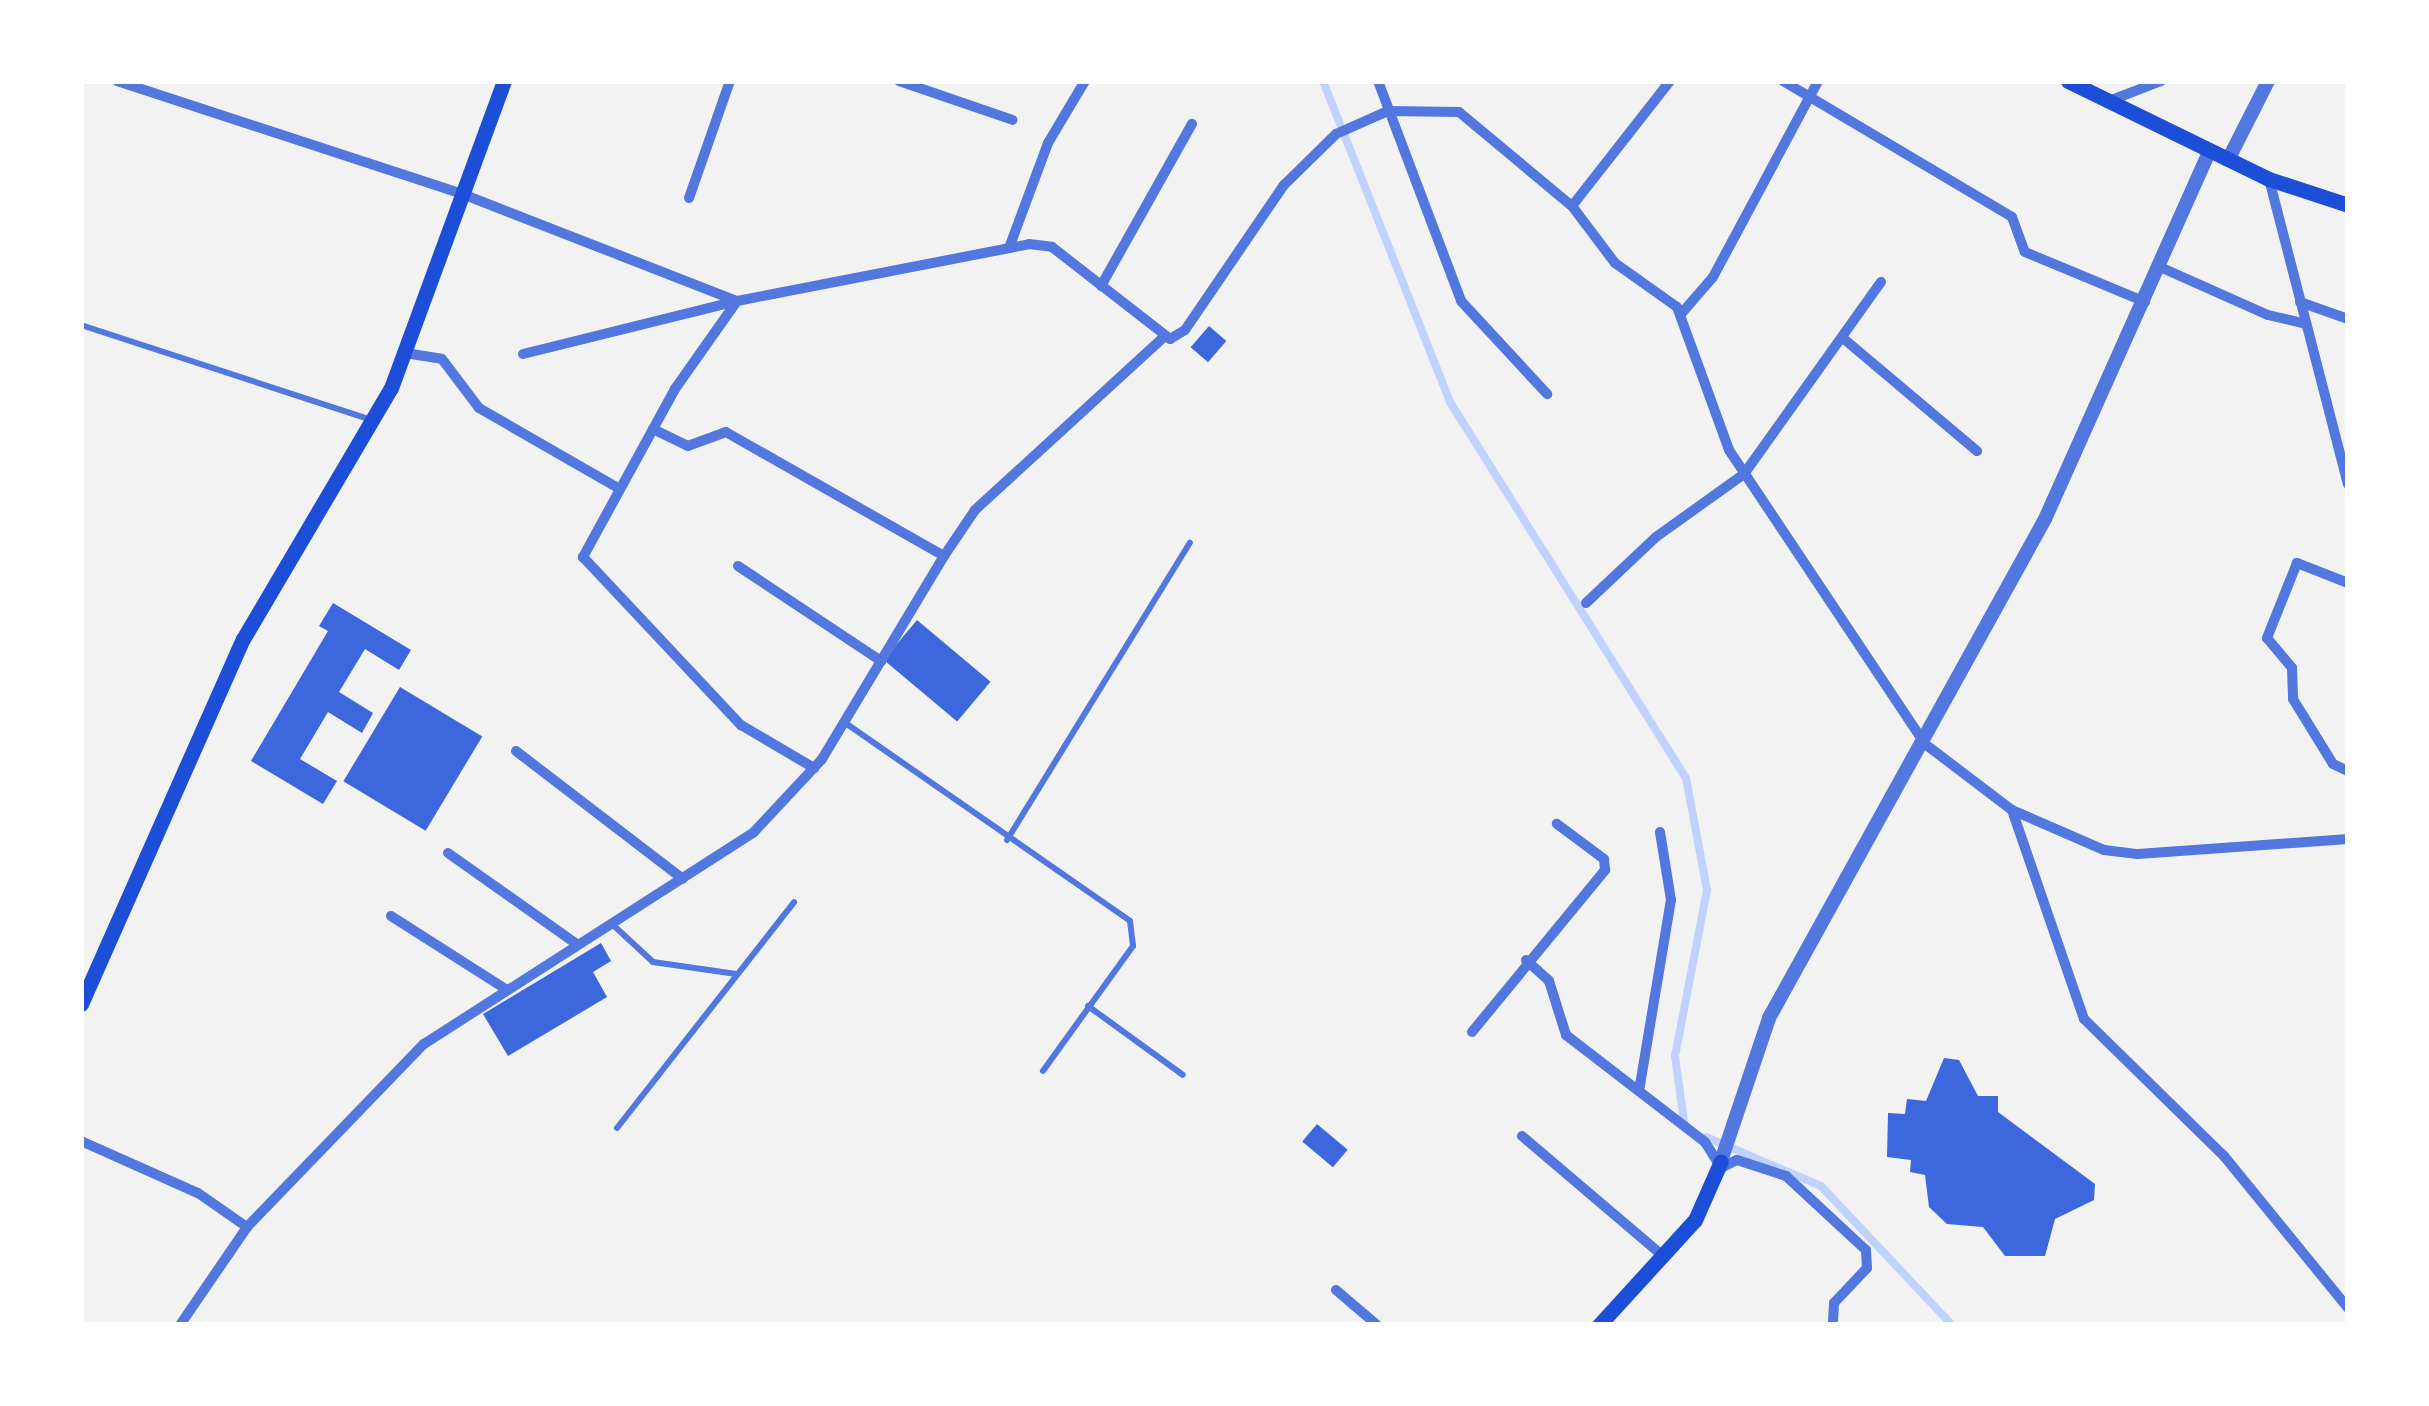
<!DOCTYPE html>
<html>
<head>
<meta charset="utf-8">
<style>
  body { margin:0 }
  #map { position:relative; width:2429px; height:1406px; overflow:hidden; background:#f2f2f2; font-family:Barlow,sans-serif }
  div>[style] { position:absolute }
  .stream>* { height:8px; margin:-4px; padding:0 4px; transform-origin:4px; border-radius:4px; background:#bfd3fe }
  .building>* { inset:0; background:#3d67dc; transform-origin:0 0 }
  .service>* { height:6px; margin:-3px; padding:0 3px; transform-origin:3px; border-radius:3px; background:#5277de }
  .minor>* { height:10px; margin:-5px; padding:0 5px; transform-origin:5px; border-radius:5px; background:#5277de }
  .tertiary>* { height:14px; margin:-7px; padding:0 7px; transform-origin:7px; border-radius:7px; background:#5277de }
  .secondary>* { height:15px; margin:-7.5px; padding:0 7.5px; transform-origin:7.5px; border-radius:7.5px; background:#1d4ed8 }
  span { translate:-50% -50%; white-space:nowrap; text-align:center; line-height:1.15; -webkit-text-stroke:12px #fff; paint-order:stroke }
  .frame { position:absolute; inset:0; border:84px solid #fff; pointer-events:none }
</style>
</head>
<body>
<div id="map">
  <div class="stream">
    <div style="left:1323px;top:81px;width:345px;rotate:68.4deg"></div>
    <div style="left:1450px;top:402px;width:444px;rotate:57.9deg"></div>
    <div style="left:1686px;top:778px;width:114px;rotate:79.4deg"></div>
    <div style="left:1707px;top:890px;width:169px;rotate:100.9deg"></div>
    <div style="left:1675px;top:1056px;width:66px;rotate:82.1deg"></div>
    <div style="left:1706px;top:1137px;width:125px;rotate:23.1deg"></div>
    <div style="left:1821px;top:1186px;width:191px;rotate:46.7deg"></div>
  </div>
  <div class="building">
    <div style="left:1209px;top:326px;width:23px;height:28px;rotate:41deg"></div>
    <div style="clip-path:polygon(333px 603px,411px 650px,399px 670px,365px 649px,339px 692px,373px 713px,362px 733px,328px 712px,300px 759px,337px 781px,323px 804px,251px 761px,328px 631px,319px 626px)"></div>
    <div style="left:917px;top:620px;width:96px;height:52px;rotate:40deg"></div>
    <div style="left:400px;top:687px;width:96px;height:110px;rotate:31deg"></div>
    <div style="clip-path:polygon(601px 943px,611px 961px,593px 972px,607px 997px,508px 1056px,483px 1014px)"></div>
    <div style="clip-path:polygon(1944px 1058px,1959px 1060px,1978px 1096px,1998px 1096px,1998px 1112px,2095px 1184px,2094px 1200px,2055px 1219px,2045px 1256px,2005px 1256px,1983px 1227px,1947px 1224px,1929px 1207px,1925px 1175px,1910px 1172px,1911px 1160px,1887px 1157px,1888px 1113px,1905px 1114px,1907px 1099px,1926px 1101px)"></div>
    <div style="left:1317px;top:1124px;width:40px;height:23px;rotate:40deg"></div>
  </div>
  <div class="service">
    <div style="left:81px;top:325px;width:303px;rotate:18.1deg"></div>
    <div style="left:844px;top:722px;width:348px;rotate:34.8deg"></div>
    <div style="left:1130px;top:921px;width:25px;rotate:83deg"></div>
    <div style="left:1133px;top:946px;width:154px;rotate:125.8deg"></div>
    <div style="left:1007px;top:840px;width:349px;rotate:-58.4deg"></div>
    <div style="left:612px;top:924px;width:56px;rotate:42.8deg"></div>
    <div style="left:653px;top:962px;width:84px;rotate:8.2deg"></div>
    <div style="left:1088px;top:1006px;width:117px;rotate:36deg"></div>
    <div style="left:617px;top:1128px;width:287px;rotate:-51.9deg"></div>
  </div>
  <div class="minor">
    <div style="left:117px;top:81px;width:366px;rotate:18.1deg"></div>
    <div style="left:465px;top:195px;width:292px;rotate:21.3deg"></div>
    <div style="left:737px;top:301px;width:298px;rotate:-11deg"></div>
    <div style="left:1029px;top:244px;width:23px;rotate:7deg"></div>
    <div style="left:1052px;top:247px;width:150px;rotate:37.9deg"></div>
    <div style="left:1170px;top:339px;width:17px;rotate:-31deg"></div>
    <div style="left:1185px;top:330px;width:176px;rotate:-55.7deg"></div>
    <div style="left:1284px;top:185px;width:73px;rotate:-44.4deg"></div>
    <div style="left:1336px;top:134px;width:57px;rotate:-23.9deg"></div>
    <div style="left:1388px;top:111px;width:71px;rotate:0.8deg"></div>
    <div style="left:1459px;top:112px;width:147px;rotate:39.8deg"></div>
    <div style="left:1572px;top:206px;width:71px;rotate:53deg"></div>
    <div style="left:1615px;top:263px;width:76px;rotate:35.4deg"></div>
    <div style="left:1677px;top:307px;width:152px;rotate:70deg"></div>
    <div style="left:1729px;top:450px;width:353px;rotate:56.3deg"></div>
    <div style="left:1925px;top:744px;width:109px;rotate:37.2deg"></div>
    <div style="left:2012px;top:810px;width:100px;rotate:23.5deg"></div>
    <div style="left:2104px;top:850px;width:34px;rotate:7deg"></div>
    <div style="left:2138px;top:854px;width:211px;rotate:-4.1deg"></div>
    <div style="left:899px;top:81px;width:120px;rotate:18.9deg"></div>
    <div style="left:1378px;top:81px;width:235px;rotate:69.3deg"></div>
    <div style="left:1461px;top:301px;width:127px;rotate:47.2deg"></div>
    <div style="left:1783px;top:81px;width:266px;rotate:30.7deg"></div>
    <div style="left:2012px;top:217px;width:37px;rotate:70deg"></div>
    <div style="left:2025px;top:252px;width:130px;rotate:22.6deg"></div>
    <div style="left:2109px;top:101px;width:56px;rotate:-21deg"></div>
    <div style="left:2269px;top:179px;width:315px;rotate:75.5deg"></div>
    <div style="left:689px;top:198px;width:124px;rotate:-70.7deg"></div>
    <div style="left:1572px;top:206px;width:159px;rotate:-51.9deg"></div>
    <div style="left:1009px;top:248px;width:112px;rotate:-69.6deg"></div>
    <div style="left:1048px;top:143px;width:72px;rotate:-59.2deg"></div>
    <div style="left:2160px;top:267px;width:118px;rotate:24deg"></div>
    <div style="left:2268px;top:315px;width:39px;rotate:13deg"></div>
    <div style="left:1101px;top:286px;width:186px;rotate:-60.7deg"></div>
    <div style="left:737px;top:301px;width:108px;rotate:125.2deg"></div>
    <div style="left:675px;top:389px;width:192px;rotate:118.7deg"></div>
    <div style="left:583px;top:557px;width:231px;rotate:46.8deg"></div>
    <div style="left:741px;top:725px;width:85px;rotate:30.5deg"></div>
    <div style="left:2300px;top:302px;width:51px;rotate:19.5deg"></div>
    <div style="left:1681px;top:314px;width:49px;rotate:-49.1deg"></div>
    <div style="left:1713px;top:277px;width:222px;rotate:-61.8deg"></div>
    <div style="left:1844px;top:339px;width:174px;rotate:40.1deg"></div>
    <div style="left:405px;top:353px;width:37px;rotate:9deg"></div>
    <div style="left:442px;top:359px;width:61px;rotate:52.9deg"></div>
    <div style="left:479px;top:408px;width:160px;rotate:29.9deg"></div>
    <div style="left:523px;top:354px;width:220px;rotate:-13.9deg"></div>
    <div style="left:944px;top:556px;width:55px;rotate:-56deg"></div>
    <div style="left:975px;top:510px;width:255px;rotate:-42.5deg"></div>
    <div style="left:738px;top:566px;width:172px;rotate:33.6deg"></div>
    <div style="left:2348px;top:583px;width:55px;rotate:-158.6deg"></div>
    <div style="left:2297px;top:563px;width:81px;rotate:111.8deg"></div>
    <div style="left:2267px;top:638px;width:39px;rotate:50deg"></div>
    <div style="left:2292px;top:668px;width:31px;rotate:88deg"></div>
    <div style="left:2293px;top:699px;width:76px;rotate:58.4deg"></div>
    <div style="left:2333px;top:764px;width:17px;rotate:25deg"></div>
    <div style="left:1586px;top:603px;width:96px;rotate:-43.3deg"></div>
    <div style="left:1656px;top:537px;width:108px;rotate:-35.6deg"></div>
    <div style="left:1744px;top:474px;width:236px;rotate:-54.5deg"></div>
    <div style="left:516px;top:751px;width:210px;rotate:37.5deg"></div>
    <div style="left:2012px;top:810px;width:221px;rotate:71deg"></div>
    <div style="left:2084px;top:1019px;width:196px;rotate:44.4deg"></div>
    <div style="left:2224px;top:1156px;width:196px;rotate:50.8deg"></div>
    <div style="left:448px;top:853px;width:159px;rotate:35.3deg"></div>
    <div style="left:391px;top:916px;width:138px;rotate:32.5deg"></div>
    <div style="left:1526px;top:960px;width:31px;rotate:42deg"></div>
    <div style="left:1549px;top:981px;width:57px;rotate:72.5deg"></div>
    <div style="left:1566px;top:1035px;width:175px;rotate:37.6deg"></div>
    <div style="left:1705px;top:1142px;width:26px;rotate:58deg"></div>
    <div style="left:1472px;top:1032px;width:210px;rotate:-50.6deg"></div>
    <div style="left:1605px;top:870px;width:11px;rotate:-95deg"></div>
    <div style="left:1604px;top:859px;width:59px;rotate:-143.3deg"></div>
    <div style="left:1639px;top:1091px;width:194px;rotate:-80.5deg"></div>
    <div style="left:1671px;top:900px;width:69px;rotate:-99.2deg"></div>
    <div style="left:1522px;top:1136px;width:185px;rotate:40.4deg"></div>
    <div style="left:81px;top:1141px;width:128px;rotate:24deg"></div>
    <div style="left:198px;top:1193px;width:60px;rotate:34.8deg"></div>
    <div style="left:1717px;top:1170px;width:22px;rotate:-27deg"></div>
    <div style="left:1737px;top:1160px;width:52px;rotate:18.1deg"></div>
    <div style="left:1786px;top:1176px;width:109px;rotate:42.8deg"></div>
    <div style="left:1866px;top:1250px;width:18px;rotate:87deg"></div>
    <div style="left:1867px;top:1268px;width:48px;rotate:133.3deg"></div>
    <div style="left:1834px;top:1303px;width:22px;rotate:93deg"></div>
    <div style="left:1336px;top:1290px;width:54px;rotate:40.5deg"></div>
    <div style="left:180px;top:1325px;width:119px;rotate:-55.6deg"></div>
    <div style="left:247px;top:1227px;width:255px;rotate:-46deg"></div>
    <div style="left:424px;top:1044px;width:392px;rotate:-32.7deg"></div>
    <div style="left:754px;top:832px;width:100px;rotate:-47deg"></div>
    <div style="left:822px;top:759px;width:237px;rotate:-59deg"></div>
    <div style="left:944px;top:556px;width:251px;rotate:-150.4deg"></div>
    <div style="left:726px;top:432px;width:40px;rotate:159.8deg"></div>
    <div style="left:688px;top:446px;width:39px;rotate:-154deg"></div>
  </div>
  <div class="tertiary">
    <div style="left:2228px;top:160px;width:89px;rotate:-63.1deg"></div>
    <div style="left:1721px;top:1161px;width:151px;rotate:-71.4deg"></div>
    <div style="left:1769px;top:1018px;width:570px;rotate:-61.05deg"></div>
    <div style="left:2045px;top:519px;width:404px;rotate:-65.9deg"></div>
  </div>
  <div class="secondary">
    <div style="left:2068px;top:81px;width:224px;rotate:26deg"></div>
    <div style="left:2269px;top:179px;width:83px;rotate:18.2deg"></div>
    <div style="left:81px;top:1004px;width:399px;rotate:-66.1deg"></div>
    <div style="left:243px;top:639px;width:291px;rotate:-59.5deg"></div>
    <div style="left:391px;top:388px;width:327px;rotate:-69.8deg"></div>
    <div style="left:1599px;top:1325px;width:142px;rotate:-47.6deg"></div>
    <div style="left:1695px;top:1220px;width:64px;rotate:-66.2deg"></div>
  </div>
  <div class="frame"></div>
</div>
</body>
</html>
